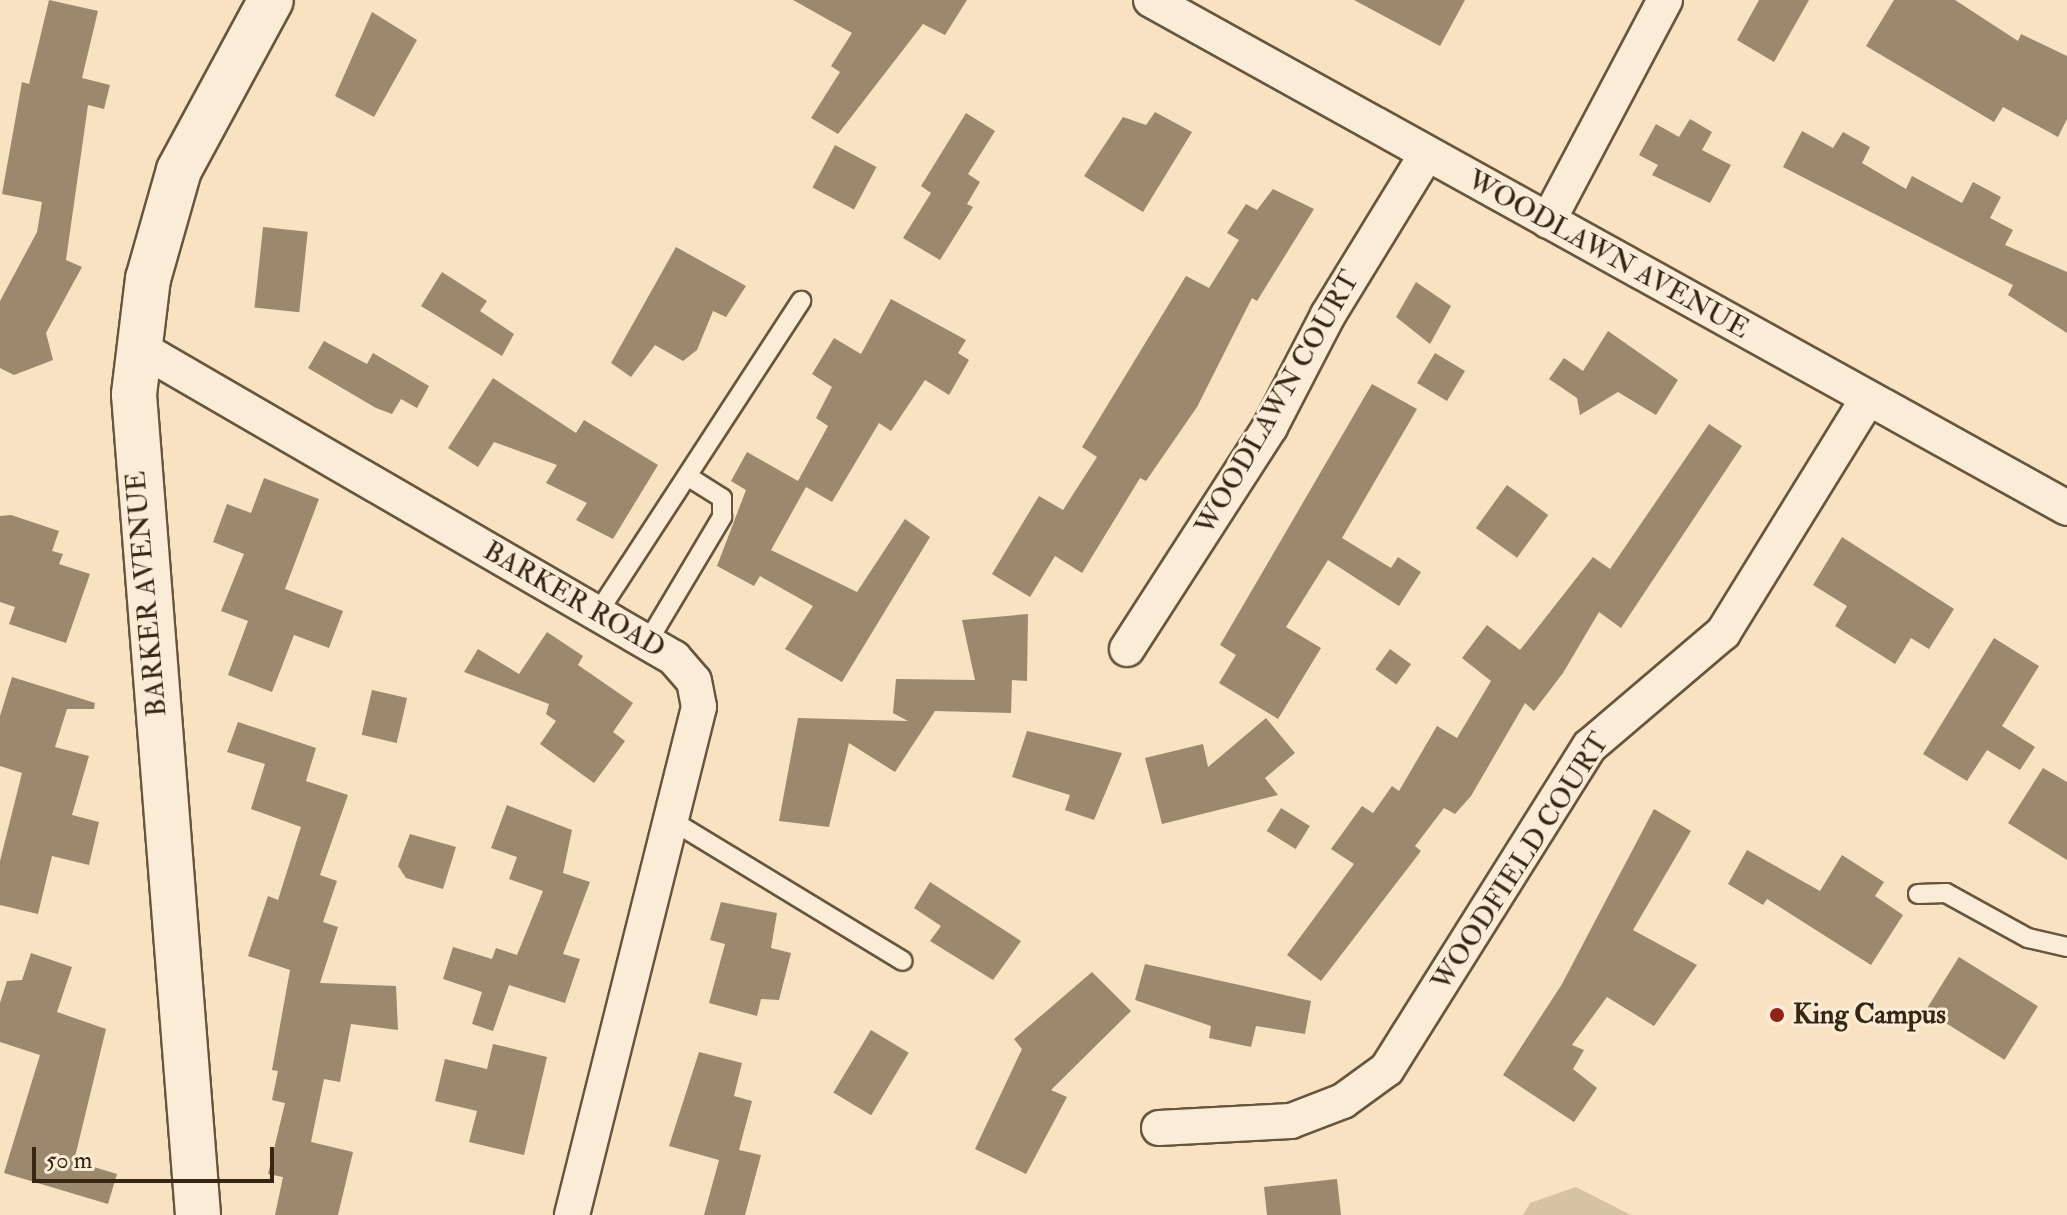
<!DOCTYPE html>
<html>
<head>
<meta charset="utf-8">
<style>
  body { margin:0 }
  #map { position:relative; width:2067px; height:1215px; overflow:hidden; background:#f8e2c1; font-family:"IM FELL Double Pica",serif }
  div>[style] { position:absolute }
  .green>* { inset:0; background:#d7c2a3 }
  .building>* { inset:0; background:#9b886d; transform-origin:0 0 }
  .roads { filter:drop-shadow(2px 0 #67563e) drop-shadow(-2px 0 #67563e) drop-shadow(0 2px #67563e) drop-shadow(0 -2px #67563e) }
  .service>* { height:18px; margin:-9px; padding:0 9px; transform-origin:9px; border-radius:9px; background:#faecd7 }
  .minor>* { height:34px; margin:-17px; padding:0 17px; transform-origin:17px; border-radius:17px; background:#faecd7 }
  .tertiary>* { height:44px; margin:-22px; padding:0 22px; transform-origin:22px; border-radius:22px; background:#faecd7 }
  .dots>* { width:22px; height:22px; translate:-50% -50%; box-sizing:border-box; border:4px solid #faecd7; border-radius:50% }
  span { translate:-50% -50%; white-space:nowrap; text-align:center; line-height:1.15; -webkit-text-stroke:6px #faecd7; paint-order:stroke }
  .street-label { font-size:28px; color:#372712 }
  .poi-label { font-size:28px; color:#372712; font-weight:700 }
  .left { translate:0 -50%; text-align:left }
  .scale { position:absolute; left:32px; top:1147px; width:242px; height:36px; box-sizing:border-box; border:4px solid #372712; border-top:0; padding-left:10px; font-size:24px; line-height:28px; white-space:nowrap; color:#372712; -webkit-text-stroke:6px #faecd7; paint-order:stroke }
</style>
</head>
<body>
<div id="map">
  <div class="green">
    <div style="clip-path:polygon(1576px 1187px,1631px 1215px,1523px 1215px,1530px 1203px)"></div>
  </div>
  <div class="building">
    <div style="clip-path:polygon(49px 0,98px 11px,82px 78px,110px 85px,104px 109px,88px 105px,66px 260px,82px 267px,46px 333px,53px 360px,14px 375px,0 368px,0 301px,37px 232px,42px 202px,2px 194px,22px 82px,29px 84px)"></div>
    <div style="clip-path:polygon(793px 0,967px 0,945px 35px,923px 24px,838px 134px,811px 118px,840px 72px,831px 66px,852px 33px)"></div>
    <div style="clip-path:polygon(1354px 0,1465px 0,1440px 46px)"></div>
    <div style="clip-path:polygon(1759px 0,1809px 0,1774px 62px,1737px 40px)"></div>
    <div style="clip-path:polygon(1894px 0,1955px 0,2018px 41px,2021px 34px,2067px 56px,2067px 119px,2058px 137px,2003px 107px,1994px 122px,1866px 46px)"></div>
    <div style="clip-path:polygon(372px 12px,417px 40px,374px 117px,335px 96px)"></div>
    <div style="clip-path:polygon(1155px 112px,1192px 132px,1143px 212px,1084px 176px,1123px 117px,1146px 125px)"></div>
    <div style="clip-path:polygon(966px 113px,995px 131px,968px 174px,980px 182px,967px 204px,973px 207px,940px 260px,903px 238px,931px 193px,921px 186px)"></div>
    <div style="clip-path:polygon(1690px 119px,1712px 132px,1702px 150px,1731px 165px,1710px 203px,1652px 175px,1658px 165px,1639px 155px,1656px 124px,1679px 137px)"></div>
    <div style="clip-path:polygon(1802px 131px,1833px 148px,1843px 132px,1870px 147px,1862px 163px,1906px 189px,1912px 176px,1962px 203px,1973px 182px,2001px 197px,1990px 218px,2013px 230px,2005px 245px,2067px 272px,2067px 333px,2008px 295px,2013px 285px,1783px 167px)"></div>
    <div style="left:835px;top:145px;width:47px;height:48px;rotate:28deg"></div>
    <div style="clip-path:polygon(1273px 189px,1314px 209px,1257px 301px,1252px 298px,1197px 407px,1146px 481px,1140px 478px,1082px 573px,1055px 556px,1030px 597px,992px 574px,1039px 496px,1063px 510px,1097px 457px,1082px 447px,1186px 276px,1209px 288px,1239px 240px,1227px 233px,1246px 204px,1257px 210px)"></div>
    <div style="left:263px;top:227px;width:45px;height:81px;rotate:6deg"></div>
    <div style="clip-path:polygon(676px 247px,746px 286px,726px 317px,713px 311px,697px 350px,683px 361px,655px 345px,631px 377px,611px 363px)"></div>
    <div style="clip-path:polygon(442px 272px,487px 301px,480px 311px,514px 334px,502px 356px,421px 306px)"></div>
    <div style="clip-path:polygon(1416px 282px,1451px 306px,1430px 344px,1396px 317px)"></div>
    <div style="clip-path:polygon(891px 299px,966px 340px,958px 353px,969px 360px,949px 395px,925px 380px,891px 431px,879px 423px,832px 502px,806px 487px,771px 550px,857px 592px,905px 519px,930px 537px,842px 682px,785px 649px,813px 606px,760px 576px,754px 586px,717px 566px,746px 490px,731px 481px,747px 452px,798px 481px,828px 426px,816px 418px,832px 387px,812px 374px,834px 338px,861px 354px)"></div>
    <div style="clip-path:polygon(1608px 331px,1678px 380px,1656px 415px,1618px 392px,1580px 415px,1577px 398px,1549px 379px,1564px 358px,1583px 371px)"></div>
    <div style="clip-path:polygon(324px 341px,367px 364px,373px 353px,429px 386px,417px 408px,401px 399px,392px 414px,376px 408px,308px 368px)"></div>
    <div style="left:1435px;top:353px;width:35px;height:35px;rotate:31deg"></div>
    <div style="clip-path:polygon(493px 378px,576px 433px,584px 420px,658px 465px,613px 539px,576px 520px,587px 503px,546px 483px,557px 465px,494px 442px,478px 467px,448px 448px)"></div>
    <div style="clip-path:polygon(1372px 384px,1417px 409px,1342px 538px,1391px 568px,1398px 557px,1421px 572px,1399px 606px,1328px 560px,1286px 627px,1321px 648px,1278px 719px,1219px 683px,1236px 655px,1220px 645px)"></div>
    <div style="clip-path:polygon(1709px 424px,1742px 446px,1621px 628px,1599px 612px,1563px 673px,1534px 711px,1525px 703px,1471px 796px,1455px 814px,1444px 808px,1415px 846px,1421px 851px,1321px 981px,1287px 955px,1354px 864px,1331px 849px,1362px 806px,1373px 813px,1392px 786px,1399px 791px,1437px 726px,1457px 738px,1491px 681px,1462px 658px,1487px 625px,1520px 650px,1593px 557px,1610px 569px)"></div>
    <div style="clip-path:polygon(264px 478px,319px 499px,285px 589px,343px 611px,329px 648px,294px 635px,272px 692px,228px 675px,248px 621px,221px 611px,244px 554px,213px 542px,227px 504px,251px 513px)"></div>
    <div style="left:1507px;top:485px;width:51px;height:53px;rotate:36deg"></div>
    <div style="clip-path:polygon(11px 515px,59px 531px,52px 551px,63px 554px,59px 564px,90px 574px,66px 643px,9px 624px,15px 607px,0 602px,0 516px)"></div>
    <div style="clip-path:polygon(1842px 537px,1954px 609px,1929px 649px,1911px 638px,1895px 664px,1835px 626px,1847px 606px,1813px 585px)"></div>
    <div style="clip-path:polygon(1028px 614px,1027px 681px,1012px 680px,1011px 713px,935px 711px,895px 772px,849px 743px,829px 827px,779px 821px,798px 718px,908px 721px,893px 713px,896px 679px,975px 680px,962px 620px)"></div>
    <div style="clip-path:polygon(547px 632px,583px 656px,578px 665px,633px 703px,613px 732px,625px 741px,594px 783px,540px 744px,556px 721px,546px 714px,549px 704px,464px 672px,478px 649px,519px 674px)"></div>
    <div style="clip-path:polygon(1994px 638px,2039px 666px,2002px 726px,2035px 747px,2020px 770px,1987px 750px,1967px 781px,1923px 754px)"></div>
    <div style="left:1390px;top:649px;width:26px;height:25px;rotate:36deg"></div>
    <div style="clip-path:polygon(12px 677px,95px 703px,94px 709px,67px 709px,55px 747px,89px 756px,72px 815px,99px 822px,89px 865px,52px 856px,38px 914px,0 905px,0 861px,22px 773px,0 766px,0 716px)"></div>
    <div style="left:372px;top:690px;width:36px;height:46px;rotate:13deg"></div>
    <div style="clip-path:polygon(1266px 718px,1295px 753px,1265px 778px,1278px 795px,1162px 824px,1145px 758px,1203px 744px,1208px 767px)"></div>
    <div style="clip-path:polygon(238px 722px,316px 748px,306px 781px,348px 795px,320px 875px,337px 881px,323px 922px,338px 927px,320px 983px,396px 986px,398px 1030px,351px 1024px,340px 1082px,324px 1079px,311px 1142px,353px 1152px,338px 1215px,275px 1215px,283px 1177px,268px 1174px,285px 1103px,272px 1100px,278px 1071px,272px 1070px,290px 970px,248px 956px,268px 896px,278px 900px,301px 827px,251px 809px,265px 764px,227px 752px)"></div>
    <div style="clip-path:polygon(1027px 731px,1122px 753px,1094px 820px,1065px 810px,1070px 795px,1012px 777px)"></div>
    <div style="clip-path:polygon(2043px 768px,2067px 782px,2067px 860px,2008px 823px)"></div>
    <div style="clip-path:polygon(507px 805px,572px 830px,563px 873px,590px 882px,563px 954px,580px 959px,565px 1003px,509px 985px,493px 1031px,472px 1024px,482px 992px,443px 979px,453px 947px,492px 959px,496px 948px,517px 955px,543px 891px,509px 879px,517px 857px,491px 848px)"></div>
    <div style="left:1281px;top:808px;width:34px;height:27px;rotate:32deg"></div>
    <div style="clip-path:polygon(1654px 809px,1691px 831px,1633px 930px,1697px 965px,1654px 1026px,1607px 997px,1572px 1045px,1584px 1050px,1573px 1069px,1597px 1088px,1574px 1122px,1503px 1075px,1562px 984px)"></div>
    <div style="clip-path:polygon(410px 834px,456px 847px,443px 889px,406px 878px,398px 866px)"></div>
    <div style="clip-path:polygon(1747px 850px,1820px 891px,1842px 855px,1884px 882px,1875px 896px,1903px 915px,1871px 965px,1767px 899px,1763px 905px,1728px 884px)"></div>
    <div style="clip-path:polygon(930px 882px,1021px 941px,993px 980px,930px 941px,941px 926px,914px 908px)"></div>
    <div style="clip-path:polygon(721px 902px,777px 913px,771px 948px,791px 953px,779px 1000px,761px 999px,757px 1016px,709px 1003px,725px 944px,710px 940px)"></div>
    <div style="clip-path:polygon(31px 953px,72px 967px,57px 1012px,106px 1029px,74px 1161px,117px 1174px,108px 1204px,4px 1173px,40px 1055px,0 1042px,0 1003px,7px 981px,22px 980px)"></div>
    <div style="left:1959px;top:957px;width:93px;height:63px;rotate:32deg"></div>
    <div style="clip-path:polygon(1145px 964px,1311px 1001px,1305px 1034px,1256px 1026px,1251px 1047px,1209px 1038px,1211px 1026px,1135px 1000px)"></div>
    <div style="clip-path:polygon(1092px 972px,1131px 1011px,1051px 1090px,1067px 1097px,1026px 1174px,975px 1149px,1022px 1049px,1014px 1039px)"></div>
    <div style="left:871px;top:1030px;width:44px;height:73px;rotate:31deg"></div>
    <div style="clip-path:polygon(493px 1044px,547px 1057px,524px 1155px,469px 1142px,477px 1111px,435px 1101px,445px 1059px,487px 1069px)"></div>
    <div style="clip-path:polygon(699px 1052px,742px 1063px,734px 1096px,752px 1101px,739px 1150px,761px 1155px,745px 1215px,704px 1215px,719px 1160px,669px 1146px)"></div>
    <div style="clip-path:polygon(1337px 1179px,1341px 1215px,1267px 1215px,1264px 1187px)"></div>
  </div>
  <div class="roads">
    <div class="service">
      <div style="left:597px;top:614px;width:374px;rotate:-56.9deg"></div>
      <div style="left:647px;top:643px;width:147px;rotate:-59.2deg"></div>
      <div style="left:722px;top:517px;width:19px;rotate:-90deg"></div>
      <div style="left:722px;top:498px;width:41px;rotate:-147.8deg"></div>
      <div style="left:671px;top:820px;width:271px;rotate:31.3deg"></div>
      <div style="left:1918px;top:894px;width:28px;rotate:-2deg"></div>
      <div style="left:1946px;top:893px;width:94px;rotate:28.8deg"></div>
      <div style="left:2028px;top:938px;width:40px;rotate:13deg"></div>
    </div>
    <div class="minor">
      <div style="left:1151px;top:0;width:1047px;rotate:29.01deg"></div>
      <div style="left:1548px;top:221px;width:250px;rotate:-62.1deg"></div>
      <div style="left:138px;top:347px;width:620px;rotate:30.12deg"></div>
      <div style="left:674px;top:658px;width:30px;rotate:49deg"></div>
      <div style="left:694px;top:681px;width:26px;rotate:79deg"></div>
      <div style="left:699px;top:707px;width:524px;rotate:104.04deg"></div>
      <div style="left:1127px;top:649px;width:264px;rotate:-57.2deg"></div>
      <div style="left:1270px;top:427px;width:126px;rotate:-62.6deg"></div>
      <div style="left:1328px;top:315px;width:188px;rotate:-58.5deg"></div>
      <div style="left:1159px;top:1128px;width:132px;rotate:-3deg"></div>
      <div style="left:1291px;top:1121px;width:56px;rotate:-21deg"></div>
      <div style="left:1343px;top:1101px;width:54px;rotate:-36deg"></div>
      <div style="left:1387px;top:1069px;width:381px;rotate:-57.9deg"></div>
      <div style="left:1590px;top:746px;width:175px;rotate:-40.4deg"></div>
      <div style="left:1723px;top:633px;width:276px;rotate:-58.3deg"></div>
    </div>
    <div class="tertiary">
      <div style="left:198px;top:1215px;width:823px;rotate:-94.46deg"></div>
      <div style="left:134px;top:394px;width:116px;rotate:-83.1deg"></div>
      <div style="left:148px;top:279px;width:113px;rotate:-74.1deg"></div>
      <div style="left:179px;top:170px;width:193px;rotate:-61.6deg"></div>
    </div>
  </div>
  <div class="dots">
    <div style="left:1777px;top:1015px;background:#8f2418"></div>
  </div>
  <div class="street-label">
    <span style="left:1608px;top:255px;rotate:29deg">WOODLAWN AVENUE</span>
    <span style="left:1278px;top:403px;rotate:-60deg">WOODLAWN COURT</span>
    <span style="left:147px;top:594px;rotate:-95deg">BARKER AVENUE</span>
    <span style="left:574px;top:600px;rotate:30deg">BARKER ROAD</span>
    <span style="left:1521px;top:862px;rotate:-57deg">WOODFIELD COURT</span>
  </div>
  <div class="poi-label">
    <span class="left" style="left:1793px;top:1015px">King Campus</span>
  </div>
  <div class="scale">50 m</div>
</div>
</body>
</html>
